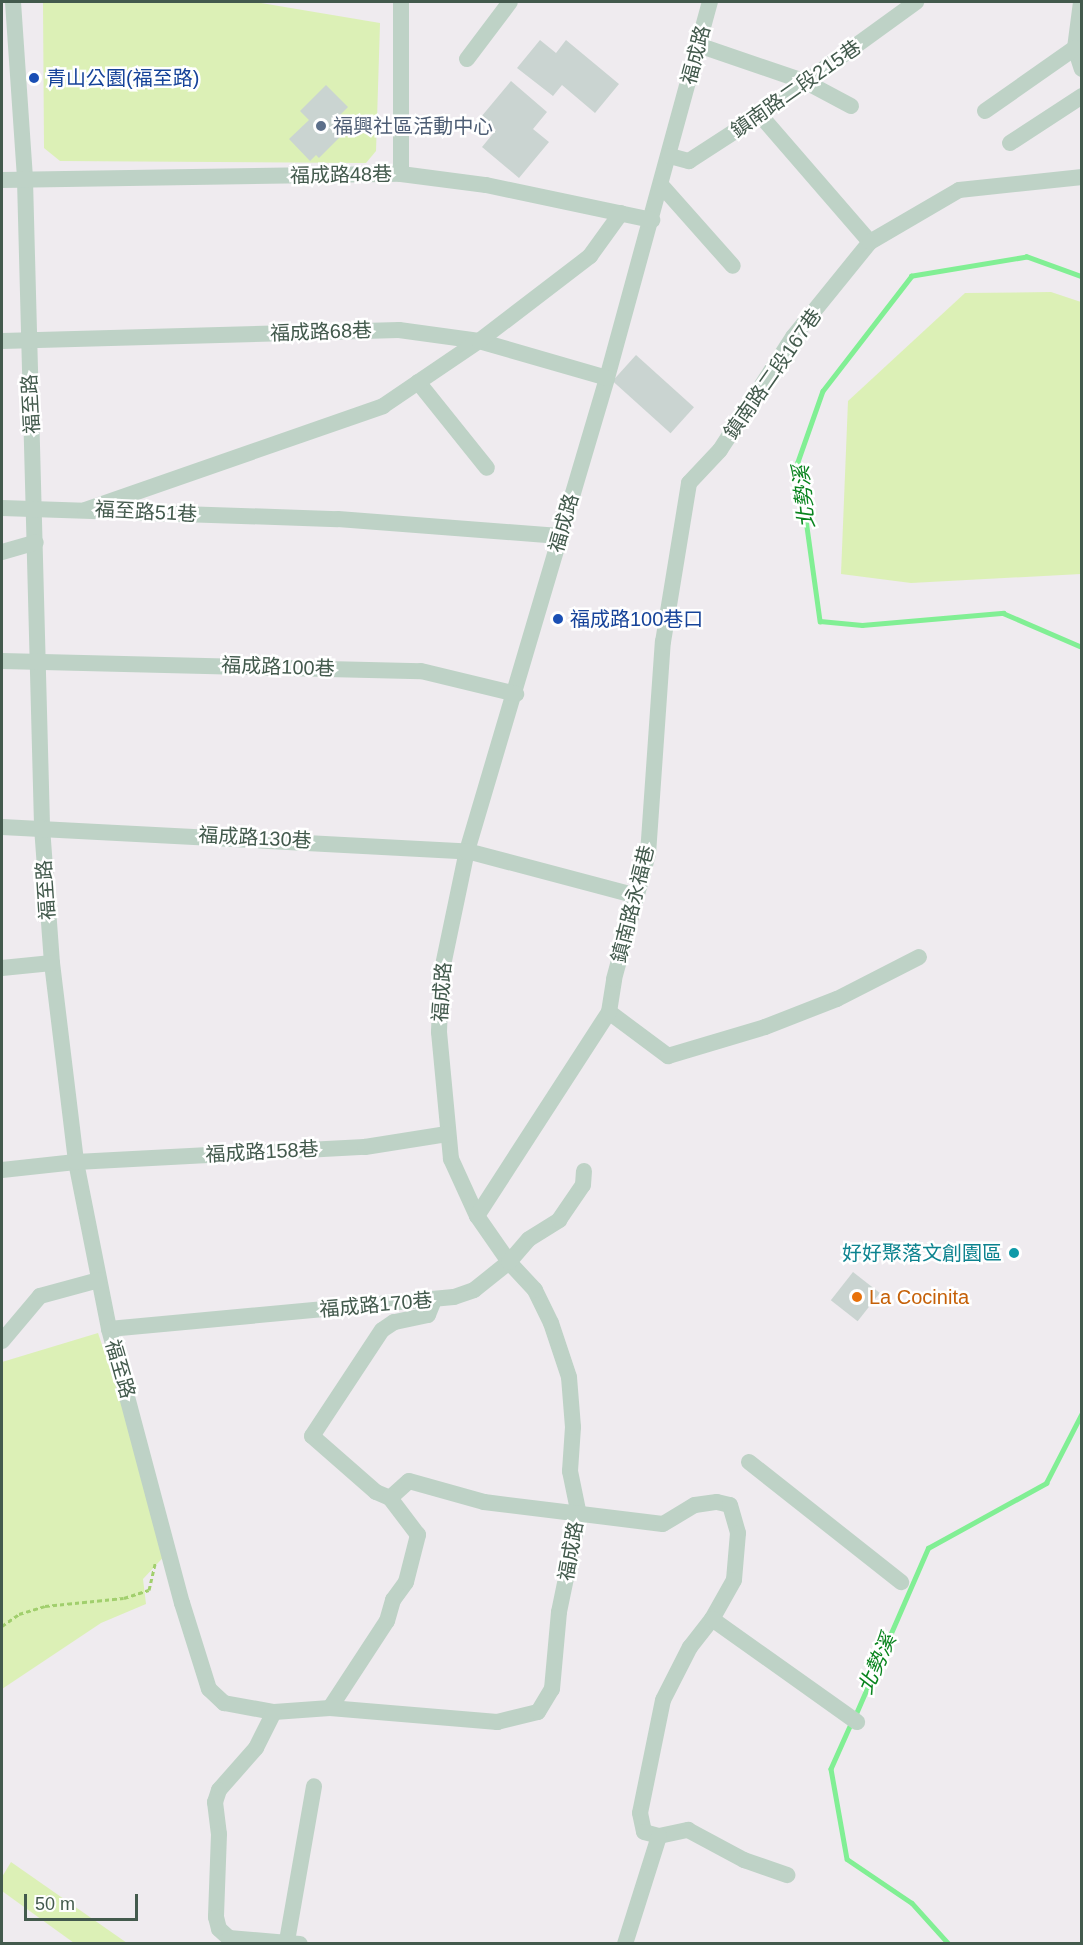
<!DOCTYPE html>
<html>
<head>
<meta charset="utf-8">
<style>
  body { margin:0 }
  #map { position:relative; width:1083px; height:1945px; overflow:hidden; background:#efebef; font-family:Arial,"Noto Sans TC",sans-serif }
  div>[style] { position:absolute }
  .green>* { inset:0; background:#dcf0b6 }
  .stream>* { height:4.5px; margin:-2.25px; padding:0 2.25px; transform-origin:2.25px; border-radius:2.25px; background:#81ef94 }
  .building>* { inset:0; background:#cad4d1; transform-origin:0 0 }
  .path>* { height:3px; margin-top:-1.5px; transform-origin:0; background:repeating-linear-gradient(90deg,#a1cf6d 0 4.5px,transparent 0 7.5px) }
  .minor>* { height:16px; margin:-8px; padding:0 8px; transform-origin:8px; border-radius:8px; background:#bed2c6 }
  .dots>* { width:16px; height:16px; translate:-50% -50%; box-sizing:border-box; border:3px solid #fff; border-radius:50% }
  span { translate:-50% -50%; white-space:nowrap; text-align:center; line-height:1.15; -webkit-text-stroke:5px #fff; paint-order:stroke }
  .street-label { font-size:20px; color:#435a4d }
  .transit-label { font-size:20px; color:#164399 }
  .left { translate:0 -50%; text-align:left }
  .service-label { font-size:20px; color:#4e5e75 }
  .culture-label { font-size:20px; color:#0d838f }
  .right { translate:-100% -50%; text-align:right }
  .food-label { font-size:20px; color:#c56008 }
  .water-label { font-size:21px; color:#09841e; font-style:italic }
  .frame { position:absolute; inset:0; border:3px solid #435a4d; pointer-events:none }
  .scale { position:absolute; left:24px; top:1894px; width:114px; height:27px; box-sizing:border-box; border:3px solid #435a4d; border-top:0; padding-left:8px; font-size:18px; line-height:21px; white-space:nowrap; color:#435a4d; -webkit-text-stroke:4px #fff; paint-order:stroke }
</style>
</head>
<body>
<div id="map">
  <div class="green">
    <div style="clip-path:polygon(43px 2px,255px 2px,380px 23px,376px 151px,366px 163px,60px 161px,44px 148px)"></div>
    <div style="clip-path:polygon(1051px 292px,1081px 302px,1081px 574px,911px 583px,841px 574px,848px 401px,965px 293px)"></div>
    <div style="clip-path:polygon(98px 1333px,171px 1549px,143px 1579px,146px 1604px,101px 1623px,2px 1689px,2px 1362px)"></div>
    <div style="clip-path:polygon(11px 1862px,127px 1943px,74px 1943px,2px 1891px,2px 1877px)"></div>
  </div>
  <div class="stream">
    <div style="left:1082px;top:277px;width:59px;rotate:-160deg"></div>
    <div style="left:1027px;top:257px;width:117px;rotate:170.6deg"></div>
    <div style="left:912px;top:276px;width:145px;rotate:127.7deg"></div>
    <div style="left:823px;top:391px;width:75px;rotate:109.4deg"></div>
    <div style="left:798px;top:462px;width:161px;rotate:82.1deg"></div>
    <div style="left:820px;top:621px;width:42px;rotate:5.4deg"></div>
    <div style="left:862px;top:625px;width:142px;rotate:-4.9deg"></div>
    <div style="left:1003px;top:613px;width:86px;rotate:23.3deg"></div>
    <div style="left:855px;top:1716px;width:183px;rotate:-66.5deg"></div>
    <div style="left:928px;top:1548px;width:135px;rotate:-28.8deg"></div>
    <div style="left:1046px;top:1483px;width:79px;rotate:-62.8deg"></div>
    <div style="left:851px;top:1724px;width:49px;rotate:114deg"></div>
    <div style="left:831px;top:1769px;width:91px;rotate:79.9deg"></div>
    <div style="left:847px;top:1859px;width:78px;rotate:34.1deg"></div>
    <div style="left:912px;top:1903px;width:55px;rotate:47.9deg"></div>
  </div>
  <div class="building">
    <div style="clip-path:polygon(540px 40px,556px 53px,566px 40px,619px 84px,595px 113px,562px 85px,553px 96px,517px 68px)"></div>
    <div style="clip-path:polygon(511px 81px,547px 112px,533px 129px,549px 142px,519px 178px,482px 147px,496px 130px,481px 117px)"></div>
    <div style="clip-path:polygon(326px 85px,348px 107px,335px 120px,346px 131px,319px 158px,316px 155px,310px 161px,289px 139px,309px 120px,300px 111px)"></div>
    <div style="left:636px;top:355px;width:78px;height:35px;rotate:42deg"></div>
    <div style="left:853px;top:1272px;width:34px;height:36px;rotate:38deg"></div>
  </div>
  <div class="path">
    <div style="left:2px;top:1626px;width:21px;rotate:-35deg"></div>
    <div style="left:19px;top:1614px;width:27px;rotate:-17deg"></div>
    <div style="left:45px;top:1606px;width:79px;rotate:-5.8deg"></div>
    <div style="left:124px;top:1598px;width:26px;rotate:-18deg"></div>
    <div style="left:149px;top:1590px;width:28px;rotate:-77deg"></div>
  </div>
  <div class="minor">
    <div style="left:13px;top:2px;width:178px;rotate:86.1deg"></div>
    <div style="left:25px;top:180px;width:647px;rotate:88.49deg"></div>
    <div style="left:42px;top:827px;width:136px;rotate:85.8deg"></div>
    <div style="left:52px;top:963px;width:200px;rotate:83.1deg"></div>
    <div style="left:76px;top:1162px;width:170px;rotate:78.8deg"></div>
    <div style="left:109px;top:1329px;width:284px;rotate:75.1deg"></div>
    <div style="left:182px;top:1603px;width:90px;rotate:72.6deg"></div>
    <div style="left:209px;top:1689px;width:21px;rotate:43deg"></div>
    <div style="left:224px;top:1703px;width:51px;rotate:10.2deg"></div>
    <div style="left:274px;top:1712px;width:56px;rotate:-4.1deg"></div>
    <div style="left:330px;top:1708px;width:168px;rotate:4.8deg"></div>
    <div style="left:497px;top:1722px;width:42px;rotate:-13.7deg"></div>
    <div style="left:538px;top:1712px;width:27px;rotate:-59deg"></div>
    <div style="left:552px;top:1689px;width:77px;rotate:-84.8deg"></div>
    <div style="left:559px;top:1612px;width:99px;rotate:-78.3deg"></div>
    <div style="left:579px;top:1515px;width:45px;rotate:-101.6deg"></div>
    <div style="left:570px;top:1471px;width:44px;rotate:-86.1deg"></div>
    <div style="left:573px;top:1427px;width:50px;rotate:-94.6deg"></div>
    <div style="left:569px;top:1377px;width:57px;rotate:-108.4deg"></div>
    <div style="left:551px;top:1323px;width:37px;rotate:-116deg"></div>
    <div style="left:535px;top:1290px;width:38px;rotate:-133deg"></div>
    <div style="left:509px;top:1262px;width:56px;rotate:-124.8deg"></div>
    <div style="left:477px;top:1216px;width:63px;rotate:-114.5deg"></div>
    <div style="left:451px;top:1159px;width:128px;rotate:-95.4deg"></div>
    <div style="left:439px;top:1032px;width:57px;rotate:-88deg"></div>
    <div style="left:441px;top:975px;width:127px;rotate:-78.2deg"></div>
    <div style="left:467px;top:851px;width:493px;rotate:-73.5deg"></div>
    <div style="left:607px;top:378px;width:390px;rotate:-74.7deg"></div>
    <div style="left:1081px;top:2px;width:46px;rotate:97.4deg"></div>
    <div style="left:1075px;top:48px;width:22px;rotate:72deg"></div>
    <div style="left:698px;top:45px;width:114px;rotate:18.9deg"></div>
    <div style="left:806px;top:82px;width:51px;rotate:28.1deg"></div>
    <div style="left:467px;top:59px;width:71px;rotate:-53deg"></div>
    <div style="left:985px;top:111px;width:110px;rotate:-35deg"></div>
    <div style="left:760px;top:115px;width:168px;rotate:49.1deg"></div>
    <div style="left:1010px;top:143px;width:86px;rotate:-33.1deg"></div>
    <div style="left:670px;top:156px;width:20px;rotate:15deg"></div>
    <div style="left:689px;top:161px;width:85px;rotate:-32.9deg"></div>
    <div style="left:760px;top:115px;width:193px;rotate:-35.9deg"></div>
    <div style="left:401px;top:174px;width:172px;rotate:-90deg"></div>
    <div style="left:2px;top:180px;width:399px;rotate:-0.9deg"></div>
    <div style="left:401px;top:174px;width:86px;rotate:7.4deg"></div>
    <div style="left:486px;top:185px;width:170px;rotate:11.9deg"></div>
    <div style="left:661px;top:185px;width:108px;rotate:48.4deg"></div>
    <div style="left:2px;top:341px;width:397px;rotate:-1.6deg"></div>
    <div style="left:399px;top:330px;width:81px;rotate:7.8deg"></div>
    <div style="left:479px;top:341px;width:133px;rotate:16.1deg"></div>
    <div style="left:418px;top:382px;width:110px;rotate:51.3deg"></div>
    <div style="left:2px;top:508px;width:336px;rotate:1.9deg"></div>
    <div style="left:338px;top:519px;width:222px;rotate:4.4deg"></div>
    <div style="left:85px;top:510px;width:316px;rotate:-19.2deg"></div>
    <div style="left:383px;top:406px;width:116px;rotate:-34.1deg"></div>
    <div style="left:479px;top:341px;width:140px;rotate:-37.4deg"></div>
    <div style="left:590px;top:256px;width:53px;rotate:-54.2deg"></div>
    <div style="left:2px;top:552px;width:35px;rotate:-16deg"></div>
    <div style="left:2px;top:661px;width:419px;rotate:1.4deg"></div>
    <div style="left:421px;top:671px;width:98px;rotate:13.6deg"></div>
    <div style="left:2px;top:827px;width:466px;rotate:3deg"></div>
    <div style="left:467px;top:851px;width:176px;rotate:14.8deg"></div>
    <div style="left:2px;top:968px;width:50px;rotate:-5.7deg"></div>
    <div style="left:609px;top:1012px;width:74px;rotate:36.7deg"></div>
    <div style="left:668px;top:1056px;width:101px;rotate:-16.6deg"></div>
    <div style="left:765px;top:1027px;width:77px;rotate:-21.3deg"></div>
    <div style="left:837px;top:999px;width:92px;rotate:-27.1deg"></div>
    <div style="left:2px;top:1170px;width:74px;rotate:-6.2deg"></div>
    <div style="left:76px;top:1162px;width:289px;rotate:-3deg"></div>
    <div style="left:365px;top:1147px;width:83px;rotate:-9deg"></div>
    <div style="left:477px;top:1216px;width:243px;rotate:-57.1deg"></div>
    <div style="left:609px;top:1012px;width:33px;rotate:-81deg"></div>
    <div style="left:614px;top:979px;width:130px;rotate:-74.8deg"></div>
    <div style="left:648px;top:854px;width:213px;rotate:-86deg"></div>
    <div style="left:663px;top:642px;width:161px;rotate:-80.7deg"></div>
    <div style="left:689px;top:483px;width:45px;rotate:-46.8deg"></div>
    <div style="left:720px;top:450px;width:135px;rotate:-57.1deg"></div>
    <div style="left:793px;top:337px;width:122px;rotate:-51deg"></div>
    <div style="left:870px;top:242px;width:103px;rotate:-30.3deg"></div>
    <div style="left:959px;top:190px;width:124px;rotate:-6deg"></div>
    <div style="left:434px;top:1300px;width:16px;rotate:112deg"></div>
    <div style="left:428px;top:1315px;width:35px;rotate:168deg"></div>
    <div style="left:394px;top:1322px;width:14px;rotate:146deg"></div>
    <div style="left:382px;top:1330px;width:127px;rotate:123.4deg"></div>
    <div style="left:312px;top:1436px;width:85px;rotate:41.2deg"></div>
    <div style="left:376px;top:1492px;width:15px;rotate:23deg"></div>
    <div style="left:390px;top:1498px;width:25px;rotate:-42deg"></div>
    <div style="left:409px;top:1481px;width:78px;rotate:15.6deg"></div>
    <div style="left:484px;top:1502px;width:180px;rotate:7deg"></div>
    <div style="left:663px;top:1524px;width:37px;rotate:-31deg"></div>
    <div style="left:695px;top:1505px;width:22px;rotate:-8deg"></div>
    <div style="left:717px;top:1502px;width:13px;rotate:13deg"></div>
    <div style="left:730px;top:1505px;width:29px;rotate:74deg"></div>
    <div style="left:738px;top:1533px;width:47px;rotate:94.9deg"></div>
    <div style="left:734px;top:1580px;width:45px;rotate:119.4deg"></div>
    <div style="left:712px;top:1619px;width:36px;rotate:128deg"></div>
    <div style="left:690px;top:1647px;width:59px;rotate:117deg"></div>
    <div style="left:663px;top:1700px;width:115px;rotate:101.5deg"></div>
    <div style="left:640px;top:1813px;width:19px;rotate:78deg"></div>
    <div style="left:644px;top:1832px;width:16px;rotate:15deg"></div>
    <div style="left:659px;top:1836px;width:30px;rotate:-12deg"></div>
    <div style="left:688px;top:1830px;width:64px;rotate:28.2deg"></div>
    <div style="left:744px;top:1860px;width:46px;rotate:19.2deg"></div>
    <div style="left:109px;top:1329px;width:346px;rotate:-5.3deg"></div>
    <div style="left:454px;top:1297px;width:21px;rotate:-19deg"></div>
    <div style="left:474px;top:1290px;width:45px;rotate:-38.7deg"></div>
    <div style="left:509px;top:1262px;width:30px;rotate:-49deg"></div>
    <div style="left:529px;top:1239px;width:36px;rotate:-32deg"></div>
    <div style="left:559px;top:1220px;width:42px;rotate:-55.6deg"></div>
    <div style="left:583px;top:1185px;width:14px;rotate:-86deg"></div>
    <div style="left:2px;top:1341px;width:59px;rotate:-49.8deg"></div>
    <div style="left:40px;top:1296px;width:61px;rotate:-15.2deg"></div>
    <div style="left:749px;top:1462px;width:194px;rotate:38.3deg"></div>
    <div style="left:712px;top:1619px;width:178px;rotate:35.4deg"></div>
    <div style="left:330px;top:1708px;width:104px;rotate:-56.8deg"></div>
    <div style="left:387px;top:1621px;width:22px;rotate:-74deg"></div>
    <div style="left:393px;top:1600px;width:22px;rotate:-54deg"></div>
    <div style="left:406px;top:1582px;width:49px;rotate:-75.7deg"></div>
    <div style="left:418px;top:1535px;width:46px;rotate:-127.1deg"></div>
    <div style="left:274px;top:1712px;width:40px;rotate:116.6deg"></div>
    <div style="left:256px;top:1748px;width:56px;rotate:131.4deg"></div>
    <div style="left:219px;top:1790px;width:13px;rotate:108deg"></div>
    <div style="left:215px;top:1802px;width:32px;rotate:83deg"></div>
    <div style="left:219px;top:1834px;width:83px;rotate:92.1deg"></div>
    <div style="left:216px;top:1917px;width:12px;rotate:76deg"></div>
    <div style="left:219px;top:1929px;width:13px;rotate:42deg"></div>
    <div style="left:229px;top:1938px;width:71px;rotate:4.8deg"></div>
    <div style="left:287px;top:1941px;width:157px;rotate:-80.1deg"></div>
    <div style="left:625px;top:1944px;width:113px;rotate:-72.5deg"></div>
  </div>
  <div class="dots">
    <div style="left:34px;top:78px;background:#1a4fb4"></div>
    <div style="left:321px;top:126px;background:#5c6f8a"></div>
    <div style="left:558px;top:619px;background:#1a4fb4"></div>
    <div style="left:1014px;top:1253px;background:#0f9aa8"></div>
    <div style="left:857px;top:1297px;background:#e8710a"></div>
  </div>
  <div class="street-label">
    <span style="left:696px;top:55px;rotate:-75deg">福成路</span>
    <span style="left:796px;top:89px;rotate:-35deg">鎮南路二段215巷</span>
    <span style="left:341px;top:175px;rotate:-1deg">福成路48巷</span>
    <span style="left:321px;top:332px;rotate:-2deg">福成路68巷</span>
    <span style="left:773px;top:374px;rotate:-55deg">鎮南路二段167巷</span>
    <span style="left:31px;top:404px;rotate:-93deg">福至路</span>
    <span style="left:146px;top:512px;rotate:3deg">福至路51巷</span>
    <span style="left:564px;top:523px;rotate:-74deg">福成路</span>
    <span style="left:278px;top:667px;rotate:2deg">福成路100巷</span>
    <span style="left:255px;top:838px;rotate:3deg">福成路130巷</span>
    <span style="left:46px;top:890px;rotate:-94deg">福至路</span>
    <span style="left:633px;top:904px;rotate:-76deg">鎮南路永福巷</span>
    <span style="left:442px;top:992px;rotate:-86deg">福成路</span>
    <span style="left:262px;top:1152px;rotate:-3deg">福成路158巷</span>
    <span style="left:376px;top:1305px;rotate:-5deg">福成路170巷</span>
    <span style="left:120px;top:1369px;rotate:74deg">福至路</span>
    <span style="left:571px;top:1551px;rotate:-80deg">福成路</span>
  </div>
  <div class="transit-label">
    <span class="left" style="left:46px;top:78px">青山公園(福至路)</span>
    <span class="left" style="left:570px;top:619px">福成路100巷口</span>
  </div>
  <div class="service-label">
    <span class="left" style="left:333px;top:126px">福興社區活動中心</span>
  </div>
  <div class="culture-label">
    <span class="right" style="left:1002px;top:1253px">好好聚落文創園區</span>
  </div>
  <div class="food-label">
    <span class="left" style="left:869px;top:1297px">La Cocinita</span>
  </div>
  <div class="water-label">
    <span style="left:804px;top:497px;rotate:-96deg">北勢溪</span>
    <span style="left:877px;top:1664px;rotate:-66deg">北勢溪</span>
  </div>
  <div class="frame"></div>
  <div class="scale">50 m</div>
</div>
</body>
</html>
